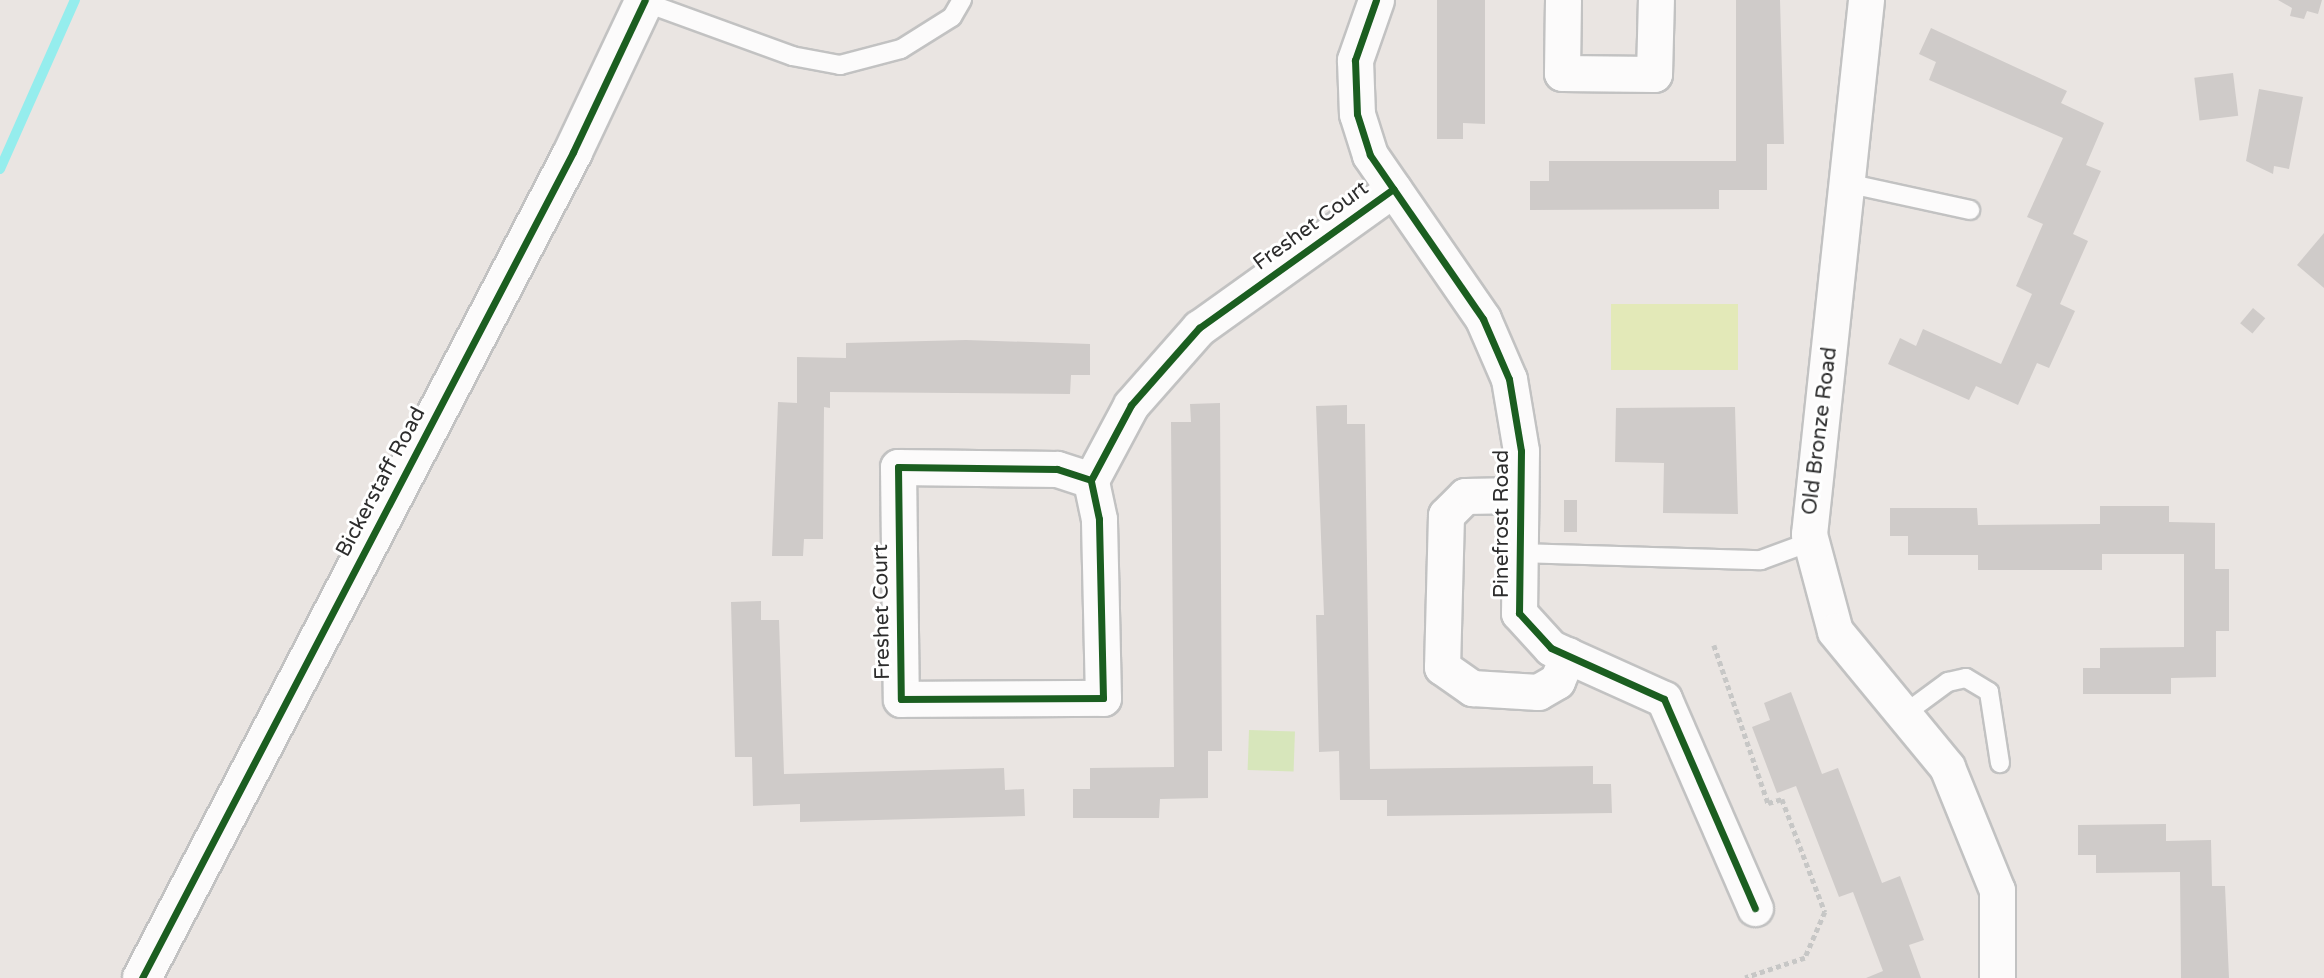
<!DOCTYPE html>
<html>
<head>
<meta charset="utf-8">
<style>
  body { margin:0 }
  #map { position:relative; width:2324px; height:978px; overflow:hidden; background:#eae5e2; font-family:"Varela Round",sans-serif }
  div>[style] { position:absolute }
  .green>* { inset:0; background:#d7e6bb; transform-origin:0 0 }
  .pitch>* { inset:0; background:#e3e9b8; transform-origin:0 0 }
  .stream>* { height:10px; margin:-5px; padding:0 5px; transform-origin:5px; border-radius:5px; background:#95eded }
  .building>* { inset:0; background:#cfcbc9; transform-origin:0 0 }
  .path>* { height:4.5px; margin-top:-2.25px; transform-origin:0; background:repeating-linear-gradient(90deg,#c7c7c6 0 5px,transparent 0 8.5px) }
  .roads { filter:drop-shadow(2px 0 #c2c2c2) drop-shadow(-2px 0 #c2c2c2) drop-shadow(0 2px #c2c2c2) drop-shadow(0 -2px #c2c2c2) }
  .lane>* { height:18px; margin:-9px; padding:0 9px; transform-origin:9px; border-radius:9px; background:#fcfbfb }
  .street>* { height:35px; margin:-17.5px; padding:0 17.5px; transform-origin:17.5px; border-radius:17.5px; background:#fcfbfb }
  .secondary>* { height:38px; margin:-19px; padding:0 19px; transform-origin:19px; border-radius:19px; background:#fcfbfb }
  .cycleway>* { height:7px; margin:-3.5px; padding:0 3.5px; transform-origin:3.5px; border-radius:3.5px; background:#1b5e20 }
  span { translate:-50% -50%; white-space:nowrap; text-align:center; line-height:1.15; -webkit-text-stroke:6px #fff; paint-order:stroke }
  .street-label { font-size:21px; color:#2d2d2d }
</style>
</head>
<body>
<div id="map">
  <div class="green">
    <div style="left:1249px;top:730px;width:46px;height:40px;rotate:2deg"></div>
  </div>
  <div class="pitch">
    <div style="left:1611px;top:304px;width:127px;height:66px"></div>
  </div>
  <div class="stream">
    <div style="left:0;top:169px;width:185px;rotate:-66.1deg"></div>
  </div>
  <div class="building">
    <div style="clip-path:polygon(1437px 0,1485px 0,1485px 124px,1463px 123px,1463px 139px,1437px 139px)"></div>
    <div style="clip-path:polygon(1736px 0,1780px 0,1784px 144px,1767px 144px,1767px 190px,1719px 190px,1719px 209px,1530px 210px,1530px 181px,1549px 181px,1549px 161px,1736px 161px)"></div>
    <div style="clip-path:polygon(2278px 0,2322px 0,2318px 14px,2307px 11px,2304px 19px,2290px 16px,2292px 8px)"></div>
    <div style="clip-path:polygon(1931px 28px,2067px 91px,2061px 103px,2104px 123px,2086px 165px,2101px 171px,2073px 234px,2088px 241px,2060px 304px,2075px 311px,2049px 368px,2037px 363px,2018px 405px,1976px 386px,1969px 400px,1888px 364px,1900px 338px,1916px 346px,1923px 329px,2001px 364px,2032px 294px,2016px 286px,2043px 224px,2027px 217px,2063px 138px,1929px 80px,1936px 62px,1919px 54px)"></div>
    <div style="left:2233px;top:73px;width:43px;height:39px;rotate:83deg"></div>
    <div style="clip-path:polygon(2259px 89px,2303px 97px,2289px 169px,2274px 166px,2273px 174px,2246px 161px)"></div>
    <div style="clip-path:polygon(2324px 233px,2324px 288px,2297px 265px)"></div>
    <div style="left:2253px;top:308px;width:16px;height:20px;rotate:40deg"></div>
    <div style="clip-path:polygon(966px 340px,1090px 344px,1090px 375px,1071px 375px,1070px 394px,830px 392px,830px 408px,824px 407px,823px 539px,804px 539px,803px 556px,772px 556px,778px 402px,797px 403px,797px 357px,846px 358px,846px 343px)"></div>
    <div style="clip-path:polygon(1220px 403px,1222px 751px,1208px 751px,1208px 798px,1160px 799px,1159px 818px,1073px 818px,1073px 789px,1090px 789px,1090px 768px,1174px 767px,1171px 422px,1191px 422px,1190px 404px)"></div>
    <div style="clip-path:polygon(1347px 405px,1347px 424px,1365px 424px,1370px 769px,1593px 766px,1593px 784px,1611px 784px,1612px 813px,1387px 816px,1387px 800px,1340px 800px,1339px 751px,1319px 752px,1316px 615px,1324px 615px,1316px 406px)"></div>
    <div style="clip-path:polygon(1735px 407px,1738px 514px,1663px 513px,1664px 463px,1615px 462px,1616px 408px)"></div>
    <div style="left:1564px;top:500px;width:13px;height:32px"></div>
    <div style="clip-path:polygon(2100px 506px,2169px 506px,2169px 522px,2215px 523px,2215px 569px,2229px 569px,2229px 631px,2216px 631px,2216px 677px,2171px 678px,2171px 694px,2083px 694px,2083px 668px,2100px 668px,2100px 648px,2184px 647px,2184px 554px,2102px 554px,2102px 570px,1978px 570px,1978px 555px,1908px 555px,1908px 536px,1890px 536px,1890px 508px,1977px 508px,1978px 525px,2100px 524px)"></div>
    <div style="clip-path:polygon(761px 601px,761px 620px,779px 620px,784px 774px,1004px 768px,1005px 790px,1024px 789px,1025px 816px,800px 822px,800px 804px,753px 806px,752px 757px,735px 757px,731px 602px)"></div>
    <div style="clip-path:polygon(1791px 692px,1822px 774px,1838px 768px,1882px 883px,1900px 876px,1924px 940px,1909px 945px,1921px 978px,1866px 978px,1883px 971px,1853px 892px,1839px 897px,1796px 786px,1777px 793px,1752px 727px,1770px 720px,1764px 703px)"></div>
    <div style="clip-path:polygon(2166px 824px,2166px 841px,2211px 840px,2212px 886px,2225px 886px,2229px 978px,2181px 978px,2180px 872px,2096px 873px,2096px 855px,2078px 855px,2078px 825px)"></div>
  </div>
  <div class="path">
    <div style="left:1714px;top:645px;width:167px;rotate:71.1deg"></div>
    <div style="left:1768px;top:803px;width:15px;rotate:-16deg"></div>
    <div style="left:1782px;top:799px;width:121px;rotate:69.2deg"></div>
    <div style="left:1825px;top:912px;width:50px;rotate:113.5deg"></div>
    <div style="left:1805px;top:958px;width:63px;rotate:161.6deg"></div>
  </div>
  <div class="roads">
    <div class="lane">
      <div style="left:644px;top:2px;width:158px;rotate:20deg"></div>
      <div style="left:792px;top:56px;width:49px;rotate:10.6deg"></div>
      <div style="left:840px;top:65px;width:63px;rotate:-14.7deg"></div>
      <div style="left:901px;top:49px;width:60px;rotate:-32.1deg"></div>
      <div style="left:952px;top:17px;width:20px;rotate:-60deg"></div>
      <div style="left:1851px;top:184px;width:122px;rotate:12.3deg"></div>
      <div style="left:1518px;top:553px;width:243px;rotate:1.7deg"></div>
      <div style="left:1761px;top:560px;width:52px;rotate:-20.2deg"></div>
      <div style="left:1903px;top:715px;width:56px;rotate:-36.3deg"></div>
      <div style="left:1948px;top:682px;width:18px;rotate:-13deg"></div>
      <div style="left:1966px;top:678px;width:27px;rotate:31deg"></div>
      <div style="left:1989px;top:692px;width:72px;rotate:81.2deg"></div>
    </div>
    <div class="street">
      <div style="left:1376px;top:0;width:64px;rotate:109.3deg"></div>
      <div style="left:1355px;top:60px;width:54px;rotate:87.9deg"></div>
      <div style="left:1357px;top:114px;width:43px;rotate:72.4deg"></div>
      <div style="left:1370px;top:155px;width:199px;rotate:55.4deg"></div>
      <div style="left:1483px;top:319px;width:65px;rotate:66.6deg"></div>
      <div style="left:1509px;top:379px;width:73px;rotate:80.5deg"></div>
      <div style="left:1521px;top:451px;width:162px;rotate:90.7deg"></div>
      <div style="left:1519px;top:613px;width:47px;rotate:47.6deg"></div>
      <div style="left:1551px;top:648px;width:124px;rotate:24.3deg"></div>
      <div style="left:1664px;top:699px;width:228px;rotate:66.5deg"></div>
      <div style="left:1563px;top:0;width:73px;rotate:90.8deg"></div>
      <div style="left:1562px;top:73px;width:92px;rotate:0.6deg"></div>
      <div style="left:1654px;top:74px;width:74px;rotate:-88.5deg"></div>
      <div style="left:1866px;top:0;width:537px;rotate:96.09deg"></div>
      <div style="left:1809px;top:534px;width:100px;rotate:75deg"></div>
      <div style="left:1835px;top:631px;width:176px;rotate:50.5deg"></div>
      <div style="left:1947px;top:767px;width:133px;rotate:67.9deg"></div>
      <div style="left:1997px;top:890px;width:88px;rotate:90deg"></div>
      <div style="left:1091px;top:480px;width:36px;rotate:-162deg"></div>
      <div style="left:1057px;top:469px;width:159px;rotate:-179.3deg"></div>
      <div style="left:898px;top:467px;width:232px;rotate:89.3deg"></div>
      <div style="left:901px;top:699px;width:202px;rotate:-0.3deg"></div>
      <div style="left:1103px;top:698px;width:179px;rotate:-91.3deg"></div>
      <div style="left:1099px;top:519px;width:40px;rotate:-102deg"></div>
      <div style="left:1091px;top:480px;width:85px;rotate:-61.9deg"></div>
      <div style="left:1131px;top:405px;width:103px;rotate:-48.6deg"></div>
      <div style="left:1199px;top:328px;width:239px;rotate:-35.6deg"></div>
      <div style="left:1519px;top:495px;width:54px;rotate:178.9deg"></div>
      <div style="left:1465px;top:496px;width:27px;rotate:135deg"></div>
      <div style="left:1446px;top:515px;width:152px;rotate:91.5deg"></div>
      <div style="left:1442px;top:667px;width:37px;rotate:35deg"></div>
      <div style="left:1472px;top:688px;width:66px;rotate:3.5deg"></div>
      <div style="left:1538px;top:692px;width:22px;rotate:-30deg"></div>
      <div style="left:1557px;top:681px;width:28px;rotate:-67deg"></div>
    </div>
    <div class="secondary">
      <div style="left:142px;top:978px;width:932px;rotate:-62.44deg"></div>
      <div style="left:573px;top:152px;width:168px;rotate:-64.7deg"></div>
    </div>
  </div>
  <div class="cycleway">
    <div style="left:1376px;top:0;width:64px;rotate:109.3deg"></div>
    <div style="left:1355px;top:60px;width:54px;rotate:87.9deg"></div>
    <div style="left:1357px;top:114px;width:43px;rotate:72.4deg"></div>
    <div style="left:1370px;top:155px;width:199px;rotate:55.4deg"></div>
    <div style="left:1483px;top:319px;width:65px;rotate:66.6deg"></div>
    <div style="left:1509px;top:379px;width:73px;rotate:80.5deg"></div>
    <div style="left:1521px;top:451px;width:162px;rotate:90.7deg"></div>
    <div style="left:1519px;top:613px;width:47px;rotate:47.6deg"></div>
    <div style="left:1551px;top:648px;width:124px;rotate:24.3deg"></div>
    <div style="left:1664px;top:699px;width:228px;rotate:66.5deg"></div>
    <div style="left:1091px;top:480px;width:36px;rotate:-162deg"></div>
    <div style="left:1057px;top:469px;width:159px;rotate:-179.3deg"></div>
    <div style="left:898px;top:467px;width:232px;rotate:89.3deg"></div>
    <div style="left:901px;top:699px;width:202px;rotate:-0.3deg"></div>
    <div style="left:1103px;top:698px;width:179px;rotate:-91.3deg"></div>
    <div style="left:1099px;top:519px;width:40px;rotate:-102deg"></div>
    <div style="left:1091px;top:480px;width:85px;rotate:-61.9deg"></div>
    <div style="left:1131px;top:405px;width:103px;rotate:-48.6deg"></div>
    <div style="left:1199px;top:328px;width:239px;rotate:-35.6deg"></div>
    <div style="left:142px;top:978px;width:932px;rotate:-62.44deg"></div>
    <div style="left:573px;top:152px;width:168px;rotate:-64.7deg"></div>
  </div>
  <div class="street-label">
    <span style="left:1311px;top:226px;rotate:-36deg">Freshet Court</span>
    <span style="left:1820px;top:431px;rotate:-83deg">Old Bronze Road</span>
    <span style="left:381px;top:482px;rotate:-62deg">Bickerstaff Road</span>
    <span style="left:1502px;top:524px;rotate:-90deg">Pinefrost Road</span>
    <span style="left:882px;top:612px;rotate:-91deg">Freshet Court</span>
  </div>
</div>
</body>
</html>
